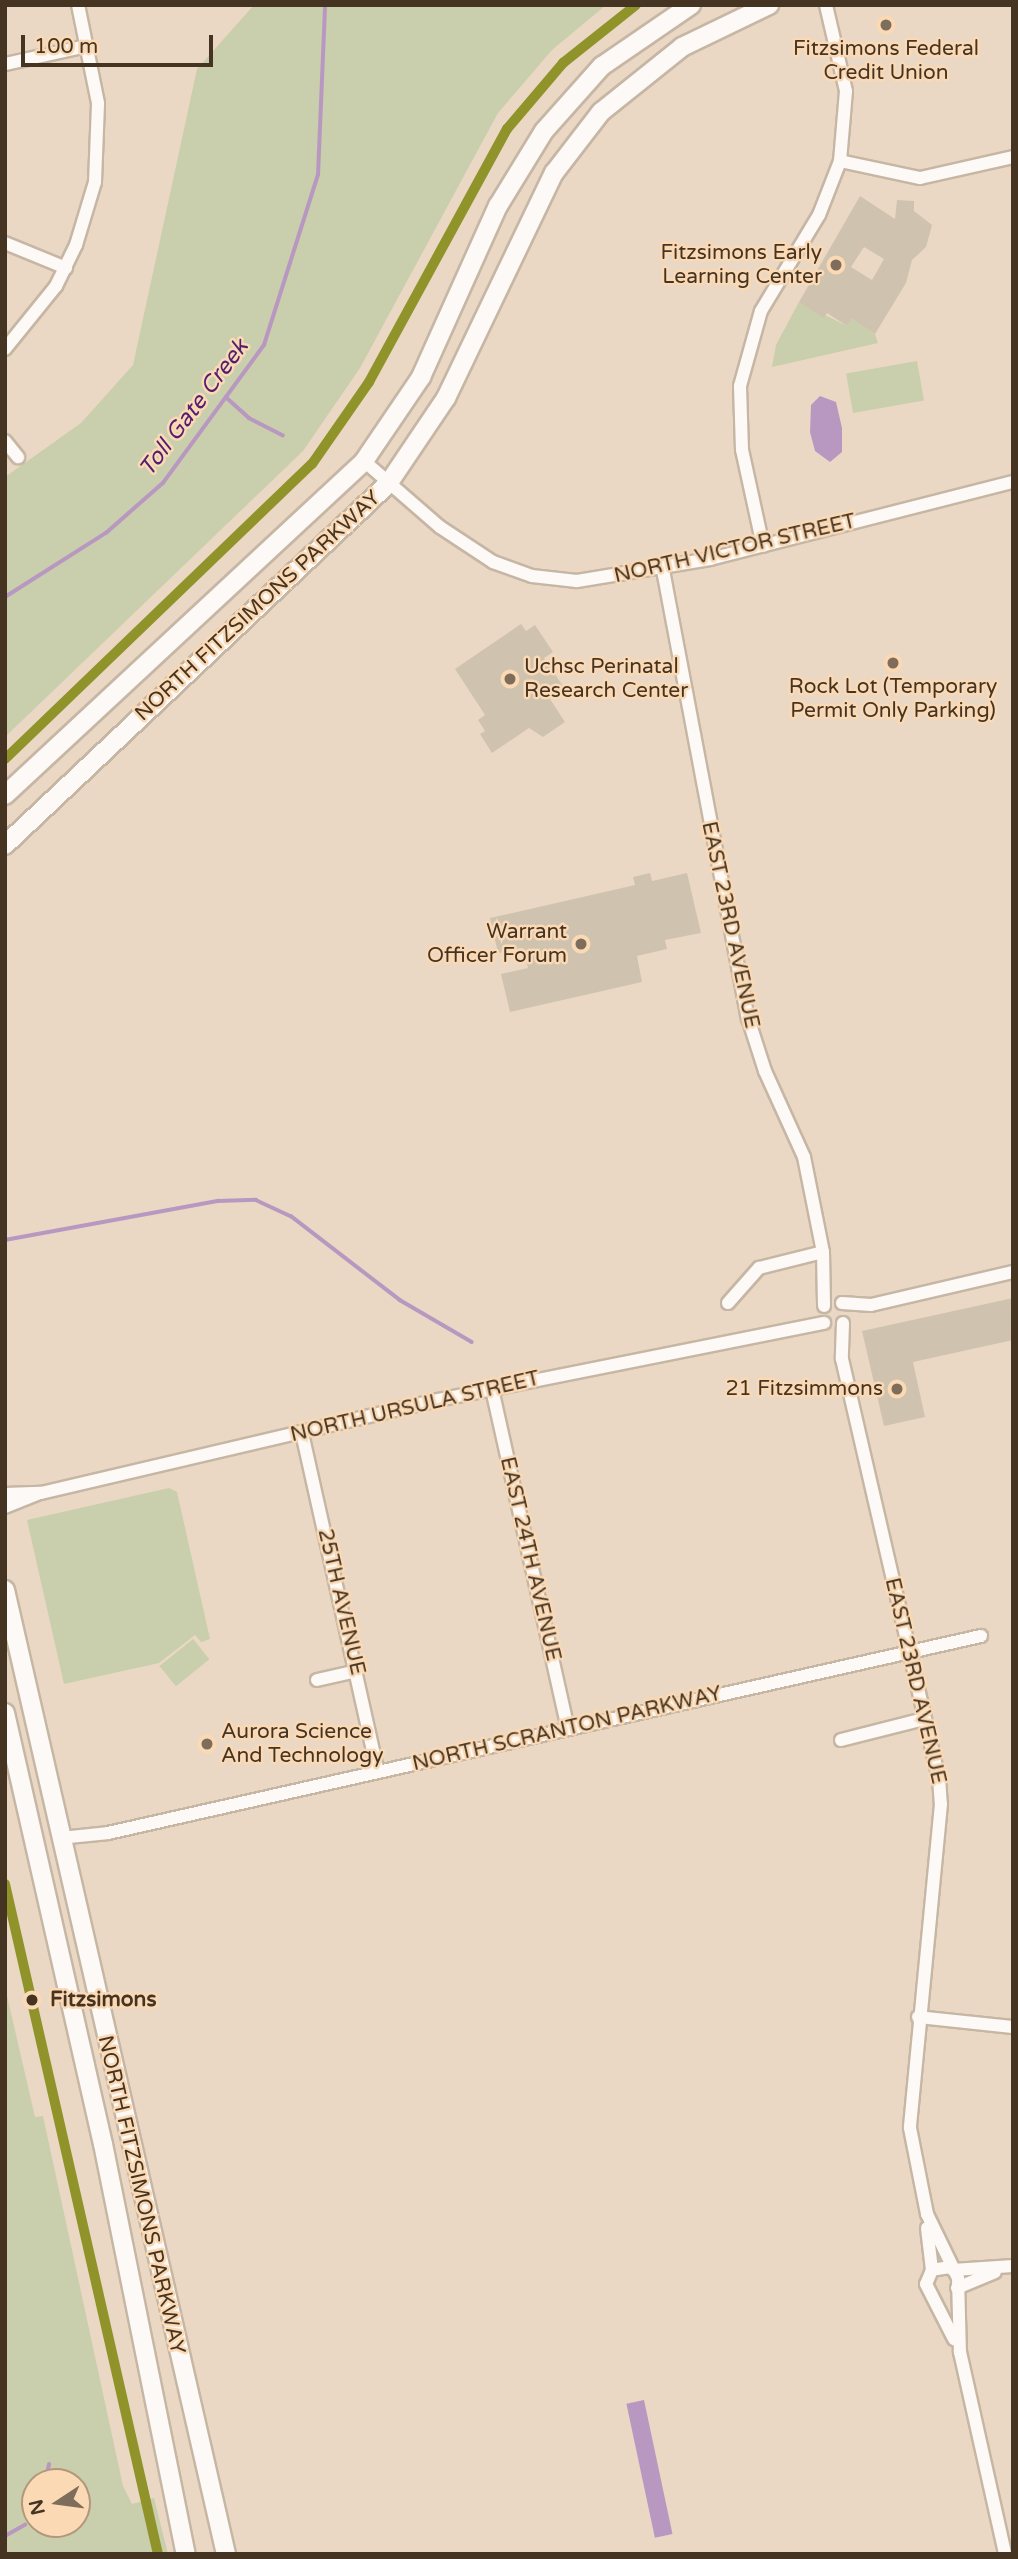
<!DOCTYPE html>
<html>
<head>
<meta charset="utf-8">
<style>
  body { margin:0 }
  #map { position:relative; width:1018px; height:2559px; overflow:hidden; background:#ead8c4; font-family:"Varela Round",sans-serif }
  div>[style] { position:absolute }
  .green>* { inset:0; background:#c9ceac; transform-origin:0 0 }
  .water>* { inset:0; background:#b898c1; transform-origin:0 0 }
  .stream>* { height:3.5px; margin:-1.75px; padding:0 1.75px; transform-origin:1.75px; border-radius:1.75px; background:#b898c1 }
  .building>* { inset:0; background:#cfc3af }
  .roads { filter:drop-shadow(2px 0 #c6b6a4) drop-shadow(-2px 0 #c6b6a4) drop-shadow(0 2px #c6b6a4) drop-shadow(0 -2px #c6b6a4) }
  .minor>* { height:12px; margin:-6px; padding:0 6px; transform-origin:6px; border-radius:6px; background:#fcf9f6 }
  .secondary>* { height:18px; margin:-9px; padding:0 9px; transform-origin:9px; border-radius:9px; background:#fcf9f6 }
  .rail-1>* { height:10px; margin:-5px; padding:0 5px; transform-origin:5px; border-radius:5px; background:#8f932a }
  .dots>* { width:19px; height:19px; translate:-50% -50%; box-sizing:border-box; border:4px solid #fad9b4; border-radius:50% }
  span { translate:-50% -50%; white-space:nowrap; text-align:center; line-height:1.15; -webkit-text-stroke:5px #fad9b4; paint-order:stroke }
  .poi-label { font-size:21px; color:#453422 }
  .right { translate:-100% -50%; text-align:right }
  .left { translate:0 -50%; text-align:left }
  .street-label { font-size:21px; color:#453422 }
  .stop-label { font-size:21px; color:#453422; font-weight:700 }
  .water-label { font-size:23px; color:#511f6f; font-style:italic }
  .frame { position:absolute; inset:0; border:7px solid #453422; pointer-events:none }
  .north { position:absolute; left:21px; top:2468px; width:70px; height:70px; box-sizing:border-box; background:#fad9b4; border:2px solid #b2977a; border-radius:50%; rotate:257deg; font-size:19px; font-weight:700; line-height:28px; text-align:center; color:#453422 }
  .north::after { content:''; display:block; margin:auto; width:24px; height:32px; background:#7f6d5b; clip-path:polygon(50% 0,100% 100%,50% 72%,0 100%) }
  .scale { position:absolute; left:21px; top:35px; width:192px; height:32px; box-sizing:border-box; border:4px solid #453422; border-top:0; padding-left:9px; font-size:21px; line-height:24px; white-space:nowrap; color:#453422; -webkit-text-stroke:5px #fad9b4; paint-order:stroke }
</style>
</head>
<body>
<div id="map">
  <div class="green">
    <div style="clip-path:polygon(254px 5px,606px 5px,552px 50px,498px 113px,360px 368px,303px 451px,5px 737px,5px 477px,81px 423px,133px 365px,197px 69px)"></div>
    <div style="clip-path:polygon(799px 302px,847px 326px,852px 319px,875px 334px,878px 343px,772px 367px,776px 345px)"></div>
    <div style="left:917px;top:361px;width:40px;height:72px;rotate:80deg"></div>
    <div style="clip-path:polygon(169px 1488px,177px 1492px,210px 1639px,201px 1642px,195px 1635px,159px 1663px,64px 1684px,27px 1520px)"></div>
    <div style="left:193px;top:1639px;width:26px;height:43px;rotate:51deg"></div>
    <div style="clip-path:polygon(evenodd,5px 1987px,35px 2117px,43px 2116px,123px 2486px,132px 2504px,154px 2498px,168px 2554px,5px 2554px,5px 1987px,77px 2482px,77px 2524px,35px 2524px,35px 2482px,77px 2482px)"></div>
  </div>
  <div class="water">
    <div style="clip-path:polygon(820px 396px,836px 402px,842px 428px,842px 452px,830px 462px,815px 451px,810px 432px,811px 405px)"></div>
    <div style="left:644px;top:2400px;width:137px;height:18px;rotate:78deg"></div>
  </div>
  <div class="stream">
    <div style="left:226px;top:397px;width:31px;rotate:42deg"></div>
    <div style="left:249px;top:418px;width:38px;rotate:27deg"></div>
    <div style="left:5px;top:597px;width:120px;rotate:-32.4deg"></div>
    <div style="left:106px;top:533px;width:76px;rotate:-41.3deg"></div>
    <div style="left:163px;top:483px;width:171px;rotate:-53.8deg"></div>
    <div style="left:264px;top:345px;width:178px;rotate:-72.4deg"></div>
    <div style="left:318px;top:175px;width:170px;rotate:-87.6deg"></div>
    <div style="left:5px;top:1240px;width:217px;rotate:-10.4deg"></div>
    <div style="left:218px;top:1201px;width:38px;rotate:-2deg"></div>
    <div style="left:256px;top:1200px;width:38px;rotate:25deg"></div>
    <div style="left:291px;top:1216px;width:138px;rotate:37.6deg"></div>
    <div style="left:400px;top:1300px;width:83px;rotate:30.3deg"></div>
    <div style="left:45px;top:2482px;width:18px;rotate:-77deg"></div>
    <div style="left:28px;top:2517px;width:12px;rotate:-55deg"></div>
    <div style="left:5px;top:2536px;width:23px;rotate:-29deg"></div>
  </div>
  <div class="building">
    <div style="clip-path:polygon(evenodd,860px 196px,895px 219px,897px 200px,914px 201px,914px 211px,932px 225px,926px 247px,912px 260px,906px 283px,875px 334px,852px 319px,847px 326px,827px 313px,824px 318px,799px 302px,860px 196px,864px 247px,884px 259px,872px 280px,851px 267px,864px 247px)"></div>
    <div style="clip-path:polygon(521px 624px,526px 631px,535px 625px,553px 652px,544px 658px,565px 689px,550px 699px,565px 722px,543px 737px,529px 728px,492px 753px,480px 734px,485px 731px,478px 720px,485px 715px,455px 669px)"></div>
    <div style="clip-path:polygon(650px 873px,652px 881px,687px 873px,701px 933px,665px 940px,667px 949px,637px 956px,642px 982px,510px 1012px,501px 974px,528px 968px,523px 948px,498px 953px,490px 918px,635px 885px,633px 877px)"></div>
    <div style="clip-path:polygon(1013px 1298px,1013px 1340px,913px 1362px,925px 1417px,884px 1426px,862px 1331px)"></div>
  </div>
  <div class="roads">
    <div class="minor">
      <div style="left:5px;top:64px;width:84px;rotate:-12.4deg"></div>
      <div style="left:840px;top:161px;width:82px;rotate:12deg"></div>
      <div style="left:920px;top:178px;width:95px;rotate:-12.7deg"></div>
      <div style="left:5px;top:243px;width:66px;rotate:22.3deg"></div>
      <div style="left:5px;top:349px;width:81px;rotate:-51deg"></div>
      <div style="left:56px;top:286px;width:46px;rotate:-64deg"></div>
      <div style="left:76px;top:245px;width:66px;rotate:-73.2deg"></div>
      <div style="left:95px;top:182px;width:79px;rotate:-87.8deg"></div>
      <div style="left:98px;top:103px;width:100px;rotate:-101.5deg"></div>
      <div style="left:5px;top:441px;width:21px;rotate:51deg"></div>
      <div style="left:364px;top:461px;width:101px;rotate:41deg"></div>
      <div style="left:440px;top:527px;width:64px;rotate:33.4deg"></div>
      <div style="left:493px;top:562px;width:41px;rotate:19.7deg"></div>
      <div style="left:532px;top:576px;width:45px;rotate:6.3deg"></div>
      <div style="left:577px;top:581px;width:135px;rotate:-9.4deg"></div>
      <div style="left:710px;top:559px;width:313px;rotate:-14.3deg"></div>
      <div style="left:763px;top:546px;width:98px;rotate:-102.3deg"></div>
      <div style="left:742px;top:450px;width:64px;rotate:-91.8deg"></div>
      <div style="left:740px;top:386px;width:78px;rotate:-74.4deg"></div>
      <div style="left:761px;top:311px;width:112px;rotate:-58.9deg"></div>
      <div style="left:819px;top:215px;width:58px;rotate:-68.7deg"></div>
      <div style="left:840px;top:161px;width:70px;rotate:-85.1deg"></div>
      <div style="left:846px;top:91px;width:88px;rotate:-103.1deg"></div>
      <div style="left:663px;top:570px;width:456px;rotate:79.3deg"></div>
      <div style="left:748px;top:1018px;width:56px;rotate:72.2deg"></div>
      <div style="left:765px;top:1071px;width:94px;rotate:65.6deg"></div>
      <div style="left:804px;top:1157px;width:97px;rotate:78.7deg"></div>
      <div style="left:823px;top:1252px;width:54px;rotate:88.9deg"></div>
      <div style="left:728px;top:1303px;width:47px;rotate:-48.5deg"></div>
      <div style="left:759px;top:1268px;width:66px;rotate:-14deg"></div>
      <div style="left:842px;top:1303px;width:29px;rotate:4deg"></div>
      <div style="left:871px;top:1305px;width:146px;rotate:-13.1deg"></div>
      <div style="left:843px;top:1323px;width:36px;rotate:92deg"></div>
      <div style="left:842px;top:1359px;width:430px;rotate:77deg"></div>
      <div style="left:939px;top:1778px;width:26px;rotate:86deg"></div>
      <div style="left:941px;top:1804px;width:325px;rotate:95.5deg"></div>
      <div style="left:910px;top:2128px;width:88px;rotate:78.8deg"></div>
      <div style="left:927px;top:2214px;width:71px;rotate:64.2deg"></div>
      <div style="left:958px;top:2278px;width:74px;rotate:88.5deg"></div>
      <div style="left:960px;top:2352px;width:207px;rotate:77.4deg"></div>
      <div style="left:492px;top:1389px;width:348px;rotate:77.4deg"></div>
      <div style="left:302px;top:1433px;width:347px;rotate:77.4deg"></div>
      <div style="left:5px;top:1494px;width:36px;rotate:-2deg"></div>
      <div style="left:41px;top:1493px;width:398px;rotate:-13.2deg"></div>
      <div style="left:428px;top:1402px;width:404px;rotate:-11.3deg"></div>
      <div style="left:5px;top:1507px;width:35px;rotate:-22deg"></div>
      <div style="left:317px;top:1680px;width:41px;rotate:-12.7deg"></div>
      <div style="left:841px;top:1740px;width:86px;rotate:-14.2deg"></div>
      <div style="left:60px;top:1838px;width:48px;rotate:-5.9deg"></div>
      <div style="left:108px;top:1833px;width:895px;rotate:-12.72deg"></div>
      <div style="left:918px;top:2017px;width:96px;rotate:6deg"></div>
      <div style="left:927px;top:2228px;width:42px;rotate:83.2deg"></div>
      <div style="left:950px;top:2267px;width:18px;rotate:171deg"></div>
      <div style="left:932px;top:2270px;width:15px;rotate:113deg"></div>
      <div style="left:926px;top:2284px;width:62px;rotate:63deg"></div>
      <div style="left:953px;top:2270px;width:60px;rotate:-3.8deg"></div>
      <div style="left:957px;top:2288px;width:41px;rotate:-22.8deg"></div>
    </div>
    <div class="secondary">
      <div style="left:5px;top:795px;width:490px;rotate:-42.9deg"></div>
      <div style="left:364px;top:461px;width:102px;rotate:-55.8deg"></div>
      <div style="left:421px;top:377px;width:188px;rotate:-65.8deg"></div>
      <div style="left:498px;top:206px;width:88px;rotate:-58.5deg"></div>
      <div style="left:544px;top:131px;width:87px;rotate:-48.3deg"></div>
      <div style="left:602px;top:66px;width:108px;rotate:-34.4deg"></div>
      <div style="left:5px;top:845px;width:526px;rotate:-43.31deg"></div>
      <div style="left:388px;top:484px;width:104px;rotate:-56deg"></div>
      <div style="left:446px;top:398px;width:250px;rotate:-64.4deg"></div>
      <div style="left:554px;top:173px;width:77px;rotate:-52.4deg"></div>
      <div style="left:601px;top:112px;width:104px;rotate:-38.7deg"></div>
      <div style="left:682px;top:47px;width:97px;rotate:-25.8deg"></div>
      <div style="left:5px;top:1590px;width:989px;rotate:77.09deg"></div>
      <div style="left:5px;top:1713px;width:442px;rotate:77.2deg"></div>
      <div style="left:103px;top:2144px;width:418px;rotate:78.6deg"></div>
    </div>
  </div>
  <div class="rail-1">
    <div style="left:5px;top:759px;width:426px;rotate:-43.9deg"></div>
    <div style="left:312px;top:464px;width:100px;rotate:-55.2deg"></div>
    <div style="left:369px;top:382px;width:288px;rotate:-61.4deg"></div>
    <div style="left:507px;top:129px;width:87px;rotate:-49.7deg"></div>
    <div style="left:563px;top:63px;width:93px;rotate:-38.5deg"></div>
    <div style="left:5px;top:1884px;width:687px;rotate:77.14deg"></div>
  </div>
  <div class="dots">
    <div style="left:886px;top:25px;background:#7f6d5b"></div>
    <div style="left:836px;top:265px;background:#7f6d5b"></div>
    <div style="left:893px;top:663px;background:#7f6d5b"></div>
    <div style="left:510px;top:679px;background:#7f6d5b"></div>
    <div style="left:581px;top:944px;background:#7f6d5b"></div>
    <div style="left:897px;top:1389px;background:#7f6d5b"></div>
    <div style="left:207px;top:1744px;background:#7f6d5b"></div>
    <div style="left:32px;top:2000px;background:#453422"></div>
  </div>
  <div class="poi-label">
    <span style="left:886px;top:61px">Fitzsimons Federal<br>Credit Union</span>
    <span class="right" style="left:822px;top:265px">Fitzsimons Early<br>Learning Center</span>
    <span class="left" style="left:524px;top:679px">Uchsc Perinatal<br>Research Center</span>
    <span style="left:893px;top:699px">Rock Lot (Temporary<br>Permit Only Parking)</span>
    <span class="right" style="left:567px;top:944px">Warrant<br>Officer Forum</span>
    <span class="right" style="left:883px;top:1389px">21 Fitzsimmons</span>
    <span class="left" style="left:221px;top:1744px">Aurora Science<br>And Technology</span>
  </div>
  <div class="street-label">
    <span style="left:735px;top:549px;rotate:-13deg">NORTH VICTOR STREET</span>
    <span style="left:258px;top:606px;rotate:-43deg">NORTH FITZSIMONS PARKWAY</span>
    <span style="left:730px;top:925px;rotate:78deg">EAST 23RD AVENUE</span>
    <span style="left:415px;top:1407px;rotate:-13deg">NORTH URSULA STREET</span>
    <span style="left:530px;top:1559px;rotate:77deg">EAST 24TH AVENUE</span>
    <span style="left:341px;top:1602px;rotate:77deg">25TH AVENUE</span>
    <span style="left:915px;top:1681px;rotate:77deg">EAST 23RD AVENUE</span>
    <span style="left:567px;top:1729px;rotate:-13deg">NORTH SCRANTON PARKWAY</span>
    <span style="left:141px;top:2195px;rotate:77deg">NORTH FITZSIMONS PARKWAY</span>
  </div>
  <div class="stop-label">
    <span class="left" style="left:50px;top:2000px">Fitzsimons</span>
  </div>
  <div class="water-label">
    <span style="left:194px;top:408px;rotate:-53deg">Toll Gate Creek</span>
  </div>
  <div class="frame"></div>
  <div class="north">N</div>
  <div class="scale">100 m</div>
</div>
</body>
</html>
